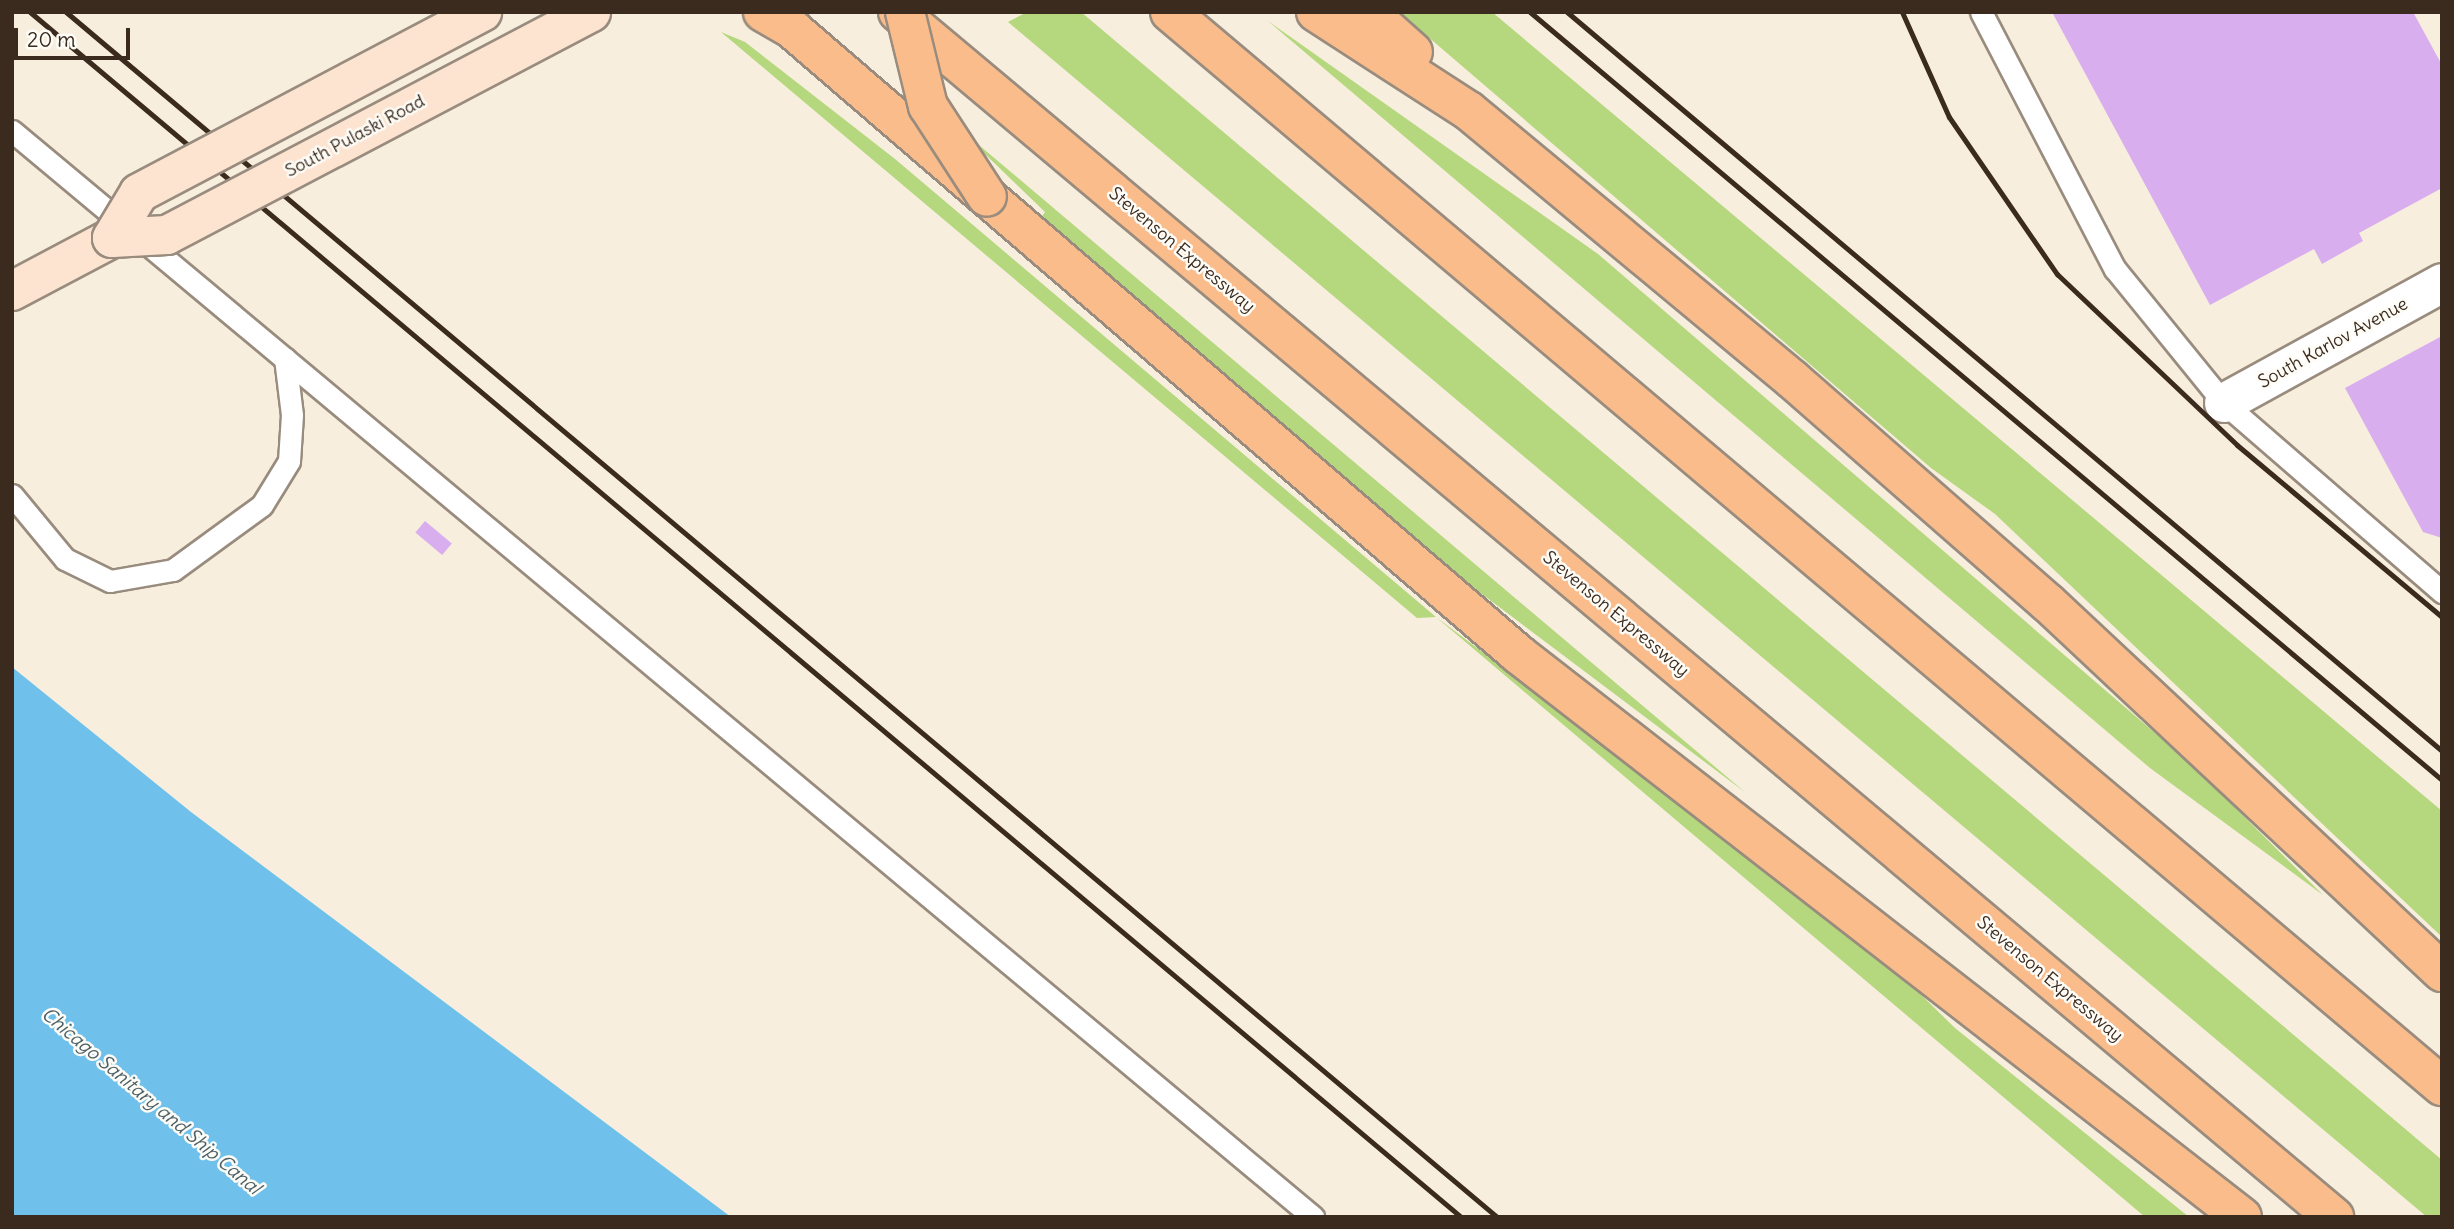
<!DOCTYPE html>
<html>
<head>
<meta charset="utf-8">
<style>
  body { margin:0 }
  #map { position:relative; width:2454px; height:1229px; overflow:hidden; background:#f7eedd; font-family:Delius,sans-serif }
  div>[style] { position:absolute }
  .green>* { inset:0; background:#b5d77e }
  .water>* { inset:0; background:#6fc1eb }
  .building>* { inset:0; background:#d9aeef; transform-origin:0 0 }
  .roads { filter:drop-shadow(2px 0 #998c7e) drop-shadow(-2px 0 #998c7e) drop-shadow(0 2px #998c7e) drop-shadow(0 -2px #998c7e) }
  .service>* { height:21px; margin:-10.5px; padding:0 10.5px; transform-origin:10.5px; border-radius:10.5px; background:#fff }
  .minor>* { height:38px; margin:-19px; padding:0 19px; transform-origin:19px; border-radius:19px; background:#fff }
  .secondary>* { height:38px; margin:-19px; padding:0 19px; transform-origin:19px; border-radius:19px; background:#fde4d1 }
  .motorway>* { height:38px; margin:-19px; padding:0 19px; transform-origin:19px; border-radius:19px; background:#fabc8b }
  .rail>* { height:5px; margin:-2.5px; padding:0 2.5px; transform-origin:2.5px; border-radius:2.5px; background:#3b2a1e }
  .bridges { filter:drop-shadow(2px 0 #998c7e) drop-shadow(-2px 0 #998c7e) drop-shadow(0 2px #998c7e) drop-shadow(0 -2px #998c7e) }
  .secondary-bridge>* { height:38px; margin:-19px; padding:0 19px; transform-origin:19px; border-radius:19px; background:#fde4d1 }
  .motorway-bridge>* { height:38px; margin:-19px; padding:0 19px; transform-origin:19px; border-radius:19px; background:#fabc8b }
  span { translate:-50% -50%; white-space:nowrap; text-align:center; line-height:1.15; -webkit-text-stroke:5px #fdfcf7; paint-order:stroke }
  .street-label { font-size:18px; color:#3b2a1e }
  .water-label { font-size:19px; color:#4d5f66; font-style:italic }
  .frame { position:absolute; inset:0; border:14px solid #3b2a1e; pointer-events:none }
  .scale { position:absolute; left:14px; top:28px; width:116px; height:32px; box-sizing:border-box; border:4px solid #3b2a1e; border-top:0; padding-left:9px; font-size:21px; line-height:24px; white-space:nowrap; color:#3b2a1e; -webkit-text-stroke:5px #fdfcf7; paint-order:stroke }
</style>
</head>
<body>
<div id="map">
  <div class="green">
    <div style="clip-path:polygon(1027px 12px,1081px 12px,2442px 1160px,2442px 1217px,2427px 1217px,1008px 22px)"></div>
    <div style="clip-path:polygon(1399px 12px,1492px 12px,2442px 811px,2442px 937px,1995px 514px,1931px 468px)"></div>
    <div style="clip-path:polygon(1268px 21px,1598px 254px,2190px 763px,2323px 895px,2150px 768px)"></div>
    <div style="clip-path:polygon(721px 32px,745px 42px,895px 159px,1436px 617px,1867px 942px,1955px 1028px,2189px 1217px,2145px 1217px,1436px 617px,1417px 618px)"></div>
    <div style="clip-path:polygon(954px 124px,1746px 793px,1466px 582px,1038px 222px,1045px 212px)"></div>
  </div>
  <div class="water">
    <div style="clip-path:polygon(12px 667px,191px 812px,731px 1217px,12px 1217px)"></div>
  </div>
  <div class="building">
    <div style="clip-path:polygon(2052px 12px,2413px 12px,2442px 65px,2442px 188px,2359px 233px,2363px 241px,2322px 264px,2314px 249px,2210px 305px)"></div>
    <div style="clip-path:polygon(2442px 336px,2442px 538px,2423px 532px,2345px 388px)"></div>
    <div style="left:425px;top:521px;width:35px;height:15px;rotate:40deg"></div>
  </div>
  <div class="roads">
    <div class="service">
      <div style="left:1981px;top:12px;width:290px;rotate:62.5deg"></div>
      <div style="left:2115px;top:269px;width:173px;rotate:50.9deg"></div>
      <div style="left:2224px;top:403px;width:289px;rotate:40.9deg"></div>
      <div style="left:12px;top:131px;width:1695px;rotate:39.85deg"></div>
      <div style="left:12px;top:495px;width:83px;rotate:50.4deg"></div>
      <div style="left:65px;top:559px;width:50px;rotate:26.1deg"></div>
      <div style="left:110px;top:581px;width:64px;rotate:-9.9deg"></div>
      <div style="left:173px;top:570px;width:110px;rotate:-36.1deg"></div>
      <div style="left:262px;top:505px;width:52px;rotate:-58.5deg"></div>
      <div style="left:289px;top:461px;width:46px;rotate:-86.3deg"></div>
      <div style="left:292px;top:415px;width:57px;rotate:-97deg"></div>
    </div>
    <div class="minor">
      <div style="left:2224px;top:403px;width:249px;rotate:-28.8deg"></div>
    </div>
    <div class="secondary">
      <div style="left:12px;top:291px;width:113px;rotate:-27.9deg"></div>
    </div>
    <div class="motorway">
      <div style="left:763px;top:12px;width:34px;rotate:30deg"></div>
      <div style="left:792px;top:29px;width:958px;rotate:40.72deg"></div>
      <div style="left:1518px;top:654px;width:917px;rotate:37.87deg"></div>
      <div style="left:898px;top:12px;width:1875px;rotate:40deg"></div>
      <div style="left:1170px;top:12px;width:1665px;rotate:40.18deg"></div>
      <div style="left:1316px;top:12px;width:182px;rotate:32.9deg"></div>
      <div style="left:1469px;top:111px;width:421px;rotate:39.7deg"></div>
      <div style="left:1793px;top:380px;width:339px;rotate:41.2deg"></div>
      <div style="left:2048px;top:603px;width:540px;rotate:43.12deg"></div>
      <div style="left:1368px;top:12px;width:60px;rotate:41.6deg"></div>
    </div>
  </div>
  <div class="rail">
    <div style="left:30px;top:12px;width:1871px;rotate:40.1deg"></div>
    <div style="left:66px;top:12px;width:1871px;rotate:40.1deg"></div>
    <div style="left:1530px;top:12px;width:1192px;rotate:40.1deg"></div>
    <div style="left:1567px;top:12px;width:1145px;rotate:40.18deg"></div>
    <div style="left:1902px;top:12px;width:115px;rotate:65.9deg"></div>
    <div style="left:1949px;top:117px;width:191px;rotate:55.5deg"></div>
    <div style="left:2057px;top:274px;width:248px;rotate:43.5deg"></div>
    <div style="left:2237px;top:445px;width:268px;rotate:40deg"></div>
  </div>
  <div class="bridges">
    <div class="secondary-bridge">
      <div style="left:112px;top:238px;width:55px;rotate:-3.1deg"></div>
      <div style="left:167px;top:235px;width:479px;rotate:-27.7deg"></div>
      <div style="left:112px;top:238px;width:52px;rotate:-59deg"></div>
      <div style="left:139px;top:193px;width:388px;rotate:-27.8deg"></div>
    </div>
    <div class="motorway-bridge">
      <div style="left:905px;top:12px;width:97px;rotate:76.3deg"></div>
      <div style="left:928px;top:106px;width:108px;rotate:57deg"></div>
    </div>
  </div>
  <div class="street-label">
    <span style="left:355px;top:136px;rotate:-28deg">South Pulaski Road</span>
    <span style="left:1182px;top:250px;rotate:40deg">Stevenson Expressway</span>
    <span style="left:2333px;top:343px;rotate:-29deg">South Karlov Avenue</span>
    <span style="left:1616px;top:614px;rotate:40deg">Stevenson Expressway</span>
    <span style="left:2050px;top:979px;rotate:40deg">Stevenson Expressway</span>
  </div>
  <div class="water-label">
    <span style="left:151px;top:1101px;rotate:40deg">Chicago Sanitary and Ship Canal</span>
  </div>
  <div class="frame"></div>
  <div class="scale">20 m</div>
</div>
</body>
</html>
